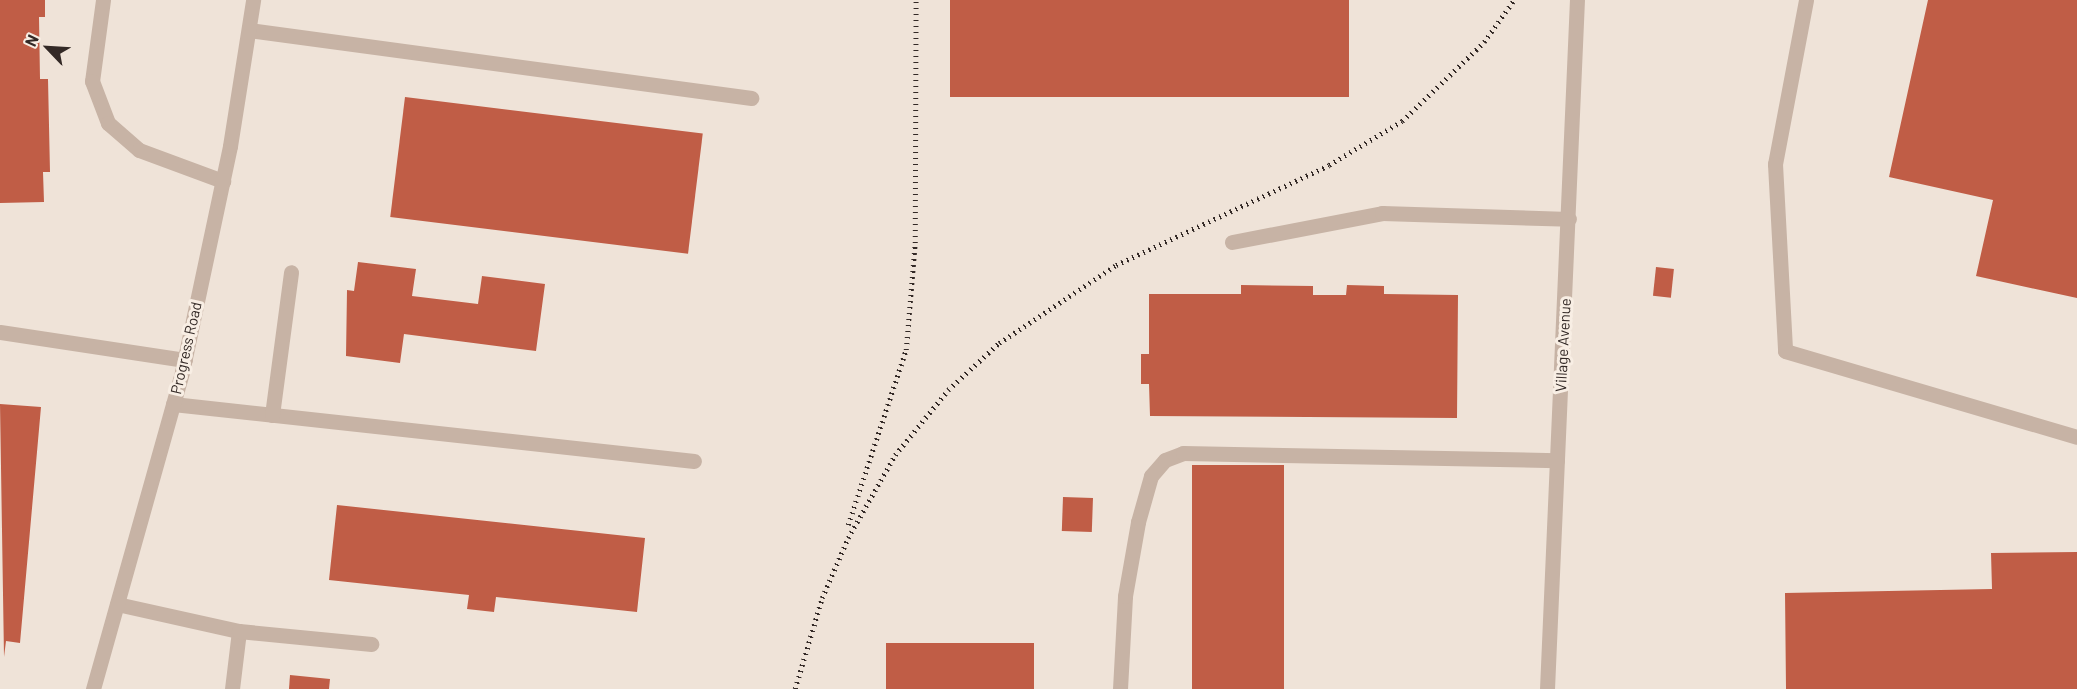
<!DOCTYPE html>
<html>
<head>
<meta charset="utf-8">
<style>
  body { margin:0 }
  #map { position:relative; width:2077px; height:689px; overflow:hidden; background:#efe3d8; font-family:Barlow,sans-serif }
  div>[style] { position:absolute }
  .building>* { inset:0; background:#c05d46; transform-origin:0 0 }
  .service>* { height:15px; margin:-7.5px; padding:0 7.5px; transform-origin:7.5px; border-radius:7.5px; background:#c7b3a5 }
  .minor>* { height:15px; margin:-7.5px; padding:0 7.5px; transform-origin:7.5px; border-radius:7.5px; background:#c7b3a5 }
  .tertiary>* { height:15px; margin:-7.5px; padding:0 7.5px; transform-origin:7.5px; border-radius:7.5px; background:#c7b3a5 }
  .rail>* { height:4.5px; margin-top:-2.25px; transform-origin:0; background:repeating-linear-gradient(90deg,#332926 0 1.5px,transparent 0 6px) }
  span { translate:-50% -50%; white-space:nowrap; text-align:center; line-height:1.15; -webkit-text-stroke:6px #f8eee4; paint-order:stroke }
  .street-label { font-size:15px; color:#332926 }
  .north { position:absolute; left:18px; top:18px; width:60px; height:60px; -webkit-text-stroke:4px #f8eee4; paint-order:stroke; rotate:295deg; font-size:16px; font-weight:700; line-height:24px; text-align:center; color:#332926 }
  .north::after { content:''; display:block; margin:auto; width:21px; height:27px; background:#332926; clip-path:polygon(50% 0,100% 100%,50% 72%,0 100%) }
</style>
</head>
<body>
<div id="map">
  <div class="building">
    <div style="clip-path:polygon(0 0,45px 0,45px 17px,39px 17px,40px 79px,48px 79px,50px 172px,43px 172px,44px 202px,0 203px)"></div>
    <div style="left:950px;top:0;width:399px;height:97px"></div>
    <div style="clip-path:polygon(1928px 0,2077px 0,2077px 298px,1976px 276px,1993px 200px,1889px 177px)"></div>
    <div style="left:405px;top:97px;width:300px;height:121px;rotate:7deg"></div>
    <div style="clip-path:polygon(358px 262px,416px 269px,412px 296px,478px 304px,482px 276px,545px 284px,536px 351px,404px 334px,400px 363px,346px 356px,347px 290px,354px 291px)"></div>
    <div style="left:1656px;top:267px;width:18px;height:29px;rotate:6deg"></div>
    <div style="clip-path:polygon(1241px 285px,1313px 286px,1313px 295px,1346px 295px,1347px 285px,1384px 286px,1384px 294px,1458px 295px,1457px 418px,1150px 416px,1149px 384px,1141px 384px,1141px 354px,1149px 354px,1149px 294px,1241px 294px)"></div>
    <div style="clip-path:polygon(0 404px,41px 407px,20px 643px,6px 641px,4px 657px)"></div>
    <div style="left:1192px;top:465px;width:92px;height:224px"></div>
    <div style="left:1063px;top:497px;width:30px;height:34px;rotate:2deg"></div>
    <div style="clip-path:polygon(337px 505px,645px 538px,637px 612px,496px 597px,494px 612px,467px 609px,469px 595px,329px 580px)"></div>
    <div style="clip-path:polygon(2077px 552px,2077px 689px,1786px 689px,1785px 593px,1992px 589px,1991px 553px)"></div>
    <div style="left:886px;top:643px;width:148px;height:46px"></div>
    <div style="clip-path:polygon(290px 675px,330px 679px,329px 689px,289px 689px)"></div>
  </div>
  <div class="service">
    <div style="left:103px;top:0;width:82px;rotate:97.7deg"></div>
    <div style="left:92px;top:81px;width:45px;rotate:69.1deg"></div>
    <div style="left:108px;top:123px;width:41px;rotate:41.1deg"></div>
    <div style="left:139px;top:150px;width:90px;rotate:20.3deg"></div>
    <div style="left:1806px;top:0;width:167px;rotate:100.7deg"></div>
    <div style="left:1775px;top:164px;width:187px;rotate:86.9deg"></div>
    <div style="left:1785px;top:351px;width:304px;rotate:16.4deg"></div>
    <div style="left:249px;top:30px;width:507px;rotate:7.71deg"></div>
    <div style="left:1232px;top:242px;width:153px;rotate:-10.9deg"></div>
    <div style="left:1382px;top:213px;width:187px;rotate:1.8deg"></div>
    <div style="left:0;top:332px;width:187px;rotate:8.6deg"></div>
    <div style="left:173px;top:404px;width:524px;rotate:6.24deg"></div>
    <div style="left:272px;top:415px;width:144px;rotate:-82.4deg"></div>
    <div style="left:117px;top:604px;width:125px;rotate:12.5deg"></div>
    <div style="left:239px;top:631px;width:58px;rotate:96.9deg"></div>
    <div style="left:239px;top:631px;width:133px;rotate:5.6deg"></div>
    <div style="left:1120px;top:689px;width:93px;rotate:-86.9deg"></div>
    <div style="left:1125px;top:596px;width:75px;rotate:-80deg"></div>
    <div style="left:1138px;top:522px;width:48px;rotate:-74.2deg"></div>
    <div style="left:1151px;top:476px;width:21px;rotate:-49deg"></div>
    <div style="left:1165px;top:460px;width:19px;rotate:-21deg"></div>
    <div style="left:1183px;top:453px;width:374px;rotate:1.1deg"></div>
  </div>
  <div class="minor">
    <div style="left:93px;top:689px;width:329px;rotate:-74.3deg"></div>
    <div style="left:182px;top:372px;width:231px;rotate:-78deg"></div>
    <div style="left:230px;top:146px;width:148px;rotate:-81deg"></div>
  </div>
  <div class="tertiary">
    <div style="left:1547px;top:689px;width:690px;rotate:-87.51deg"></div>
  </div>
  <div class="rail">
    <div style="left:848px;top:525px;width:184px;rotate:-71.7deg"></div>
    <div style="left:906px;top:350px;width:107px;rotate:-85.2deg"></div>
    <div style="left:915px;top:243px;width:243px;rotate:-89.8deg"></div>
    <div style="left:795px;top:689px;width:95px;rotate:-73.5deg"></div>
    <div style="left:822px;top:598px;width:65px;rotate:-66.6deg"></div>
    <div style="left:848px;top:538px;width:95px;rotate:-60.5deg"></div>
    <div style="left:895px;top:455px;width:84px;rotate:-50.8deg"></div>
    <div style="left:948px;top:390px;width:69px;rotate:-42.7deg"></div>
    <div style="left:999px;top:343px;width:141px;rotate:-33.7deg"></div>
    <div style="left:1116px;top:265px;width:235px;rotate:-25.1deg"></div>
    <div style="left:1329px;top:165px;width:85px;rotate:-31.1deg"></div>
    <div style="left:1402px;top:121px;width:114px;rotate:-43.9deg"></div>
    <div style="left:1484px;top:42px;width:52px;rotate:-54.5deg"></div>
  </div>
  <div class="street-label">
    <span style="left:1563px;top:345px;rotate:-87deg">Village Avenue</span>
    <span style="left:186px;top:348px;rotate:-77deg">Progress Road</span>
  </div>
  <div class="north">N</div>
</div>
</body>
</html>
